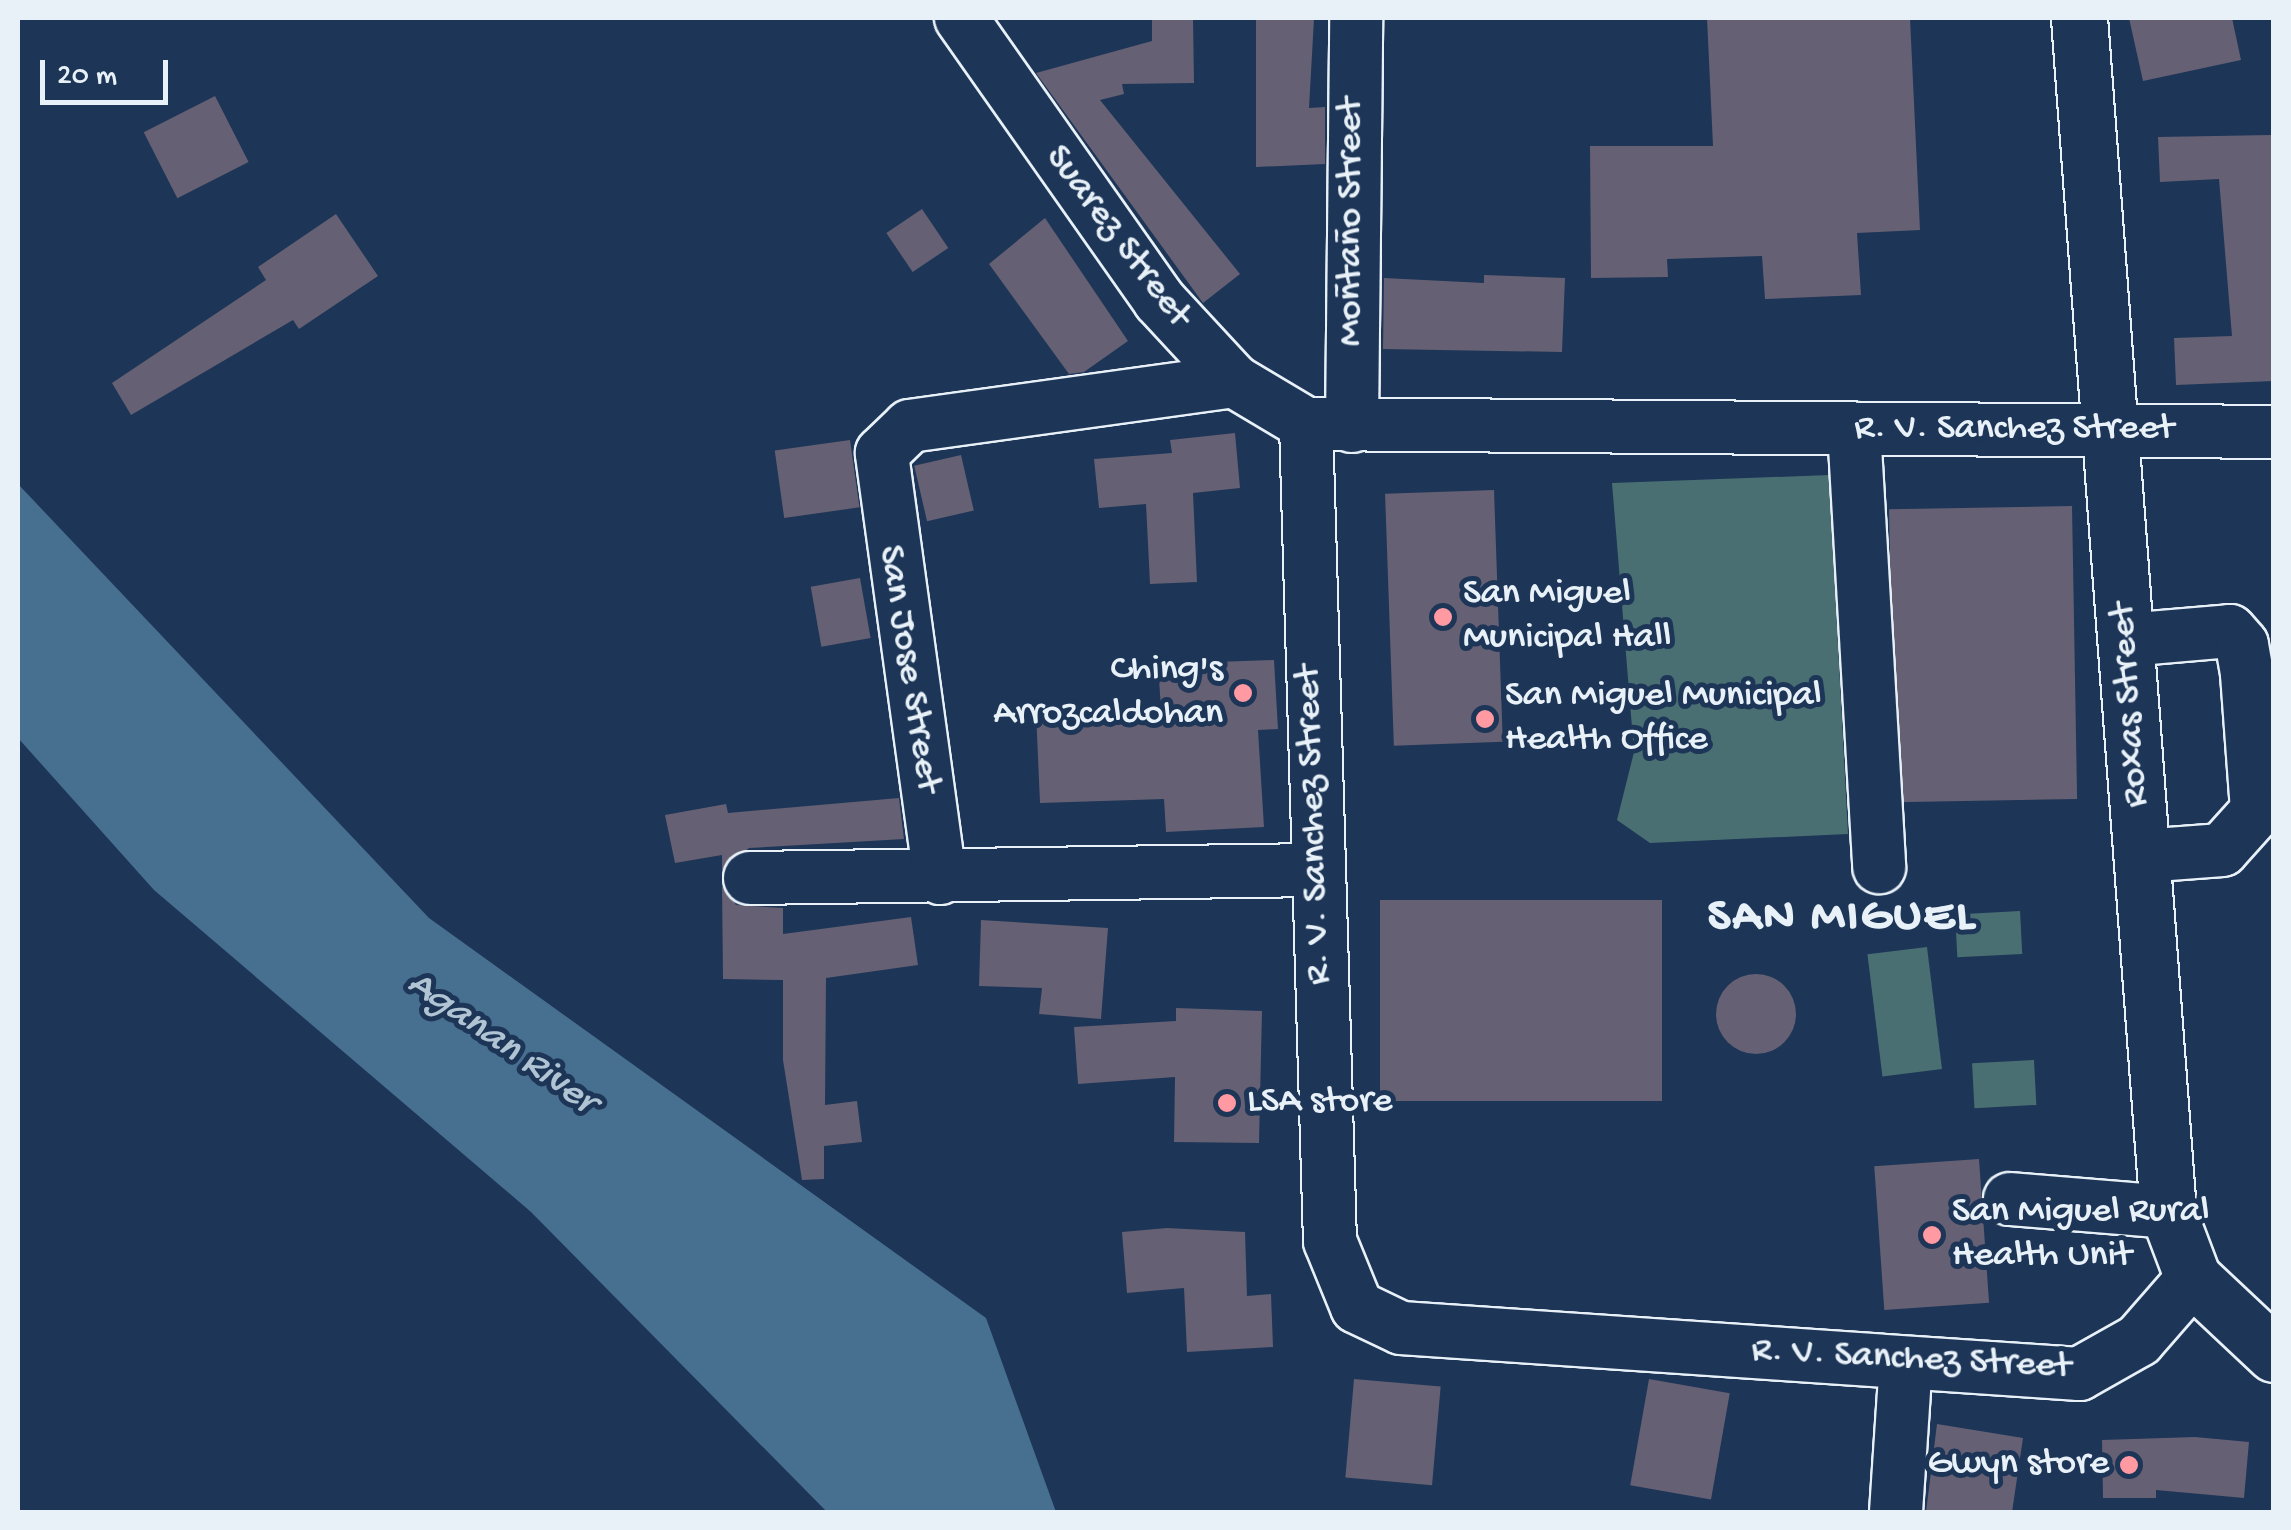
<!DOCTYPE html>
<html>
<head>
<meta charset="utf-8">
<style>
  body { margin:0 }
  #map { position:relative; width:2291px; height:1530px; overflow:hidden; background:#1d3557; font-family:"Gochi Hand",sans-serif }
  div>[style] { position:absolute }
  .green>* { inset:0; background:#496f72; transform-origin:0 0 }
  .water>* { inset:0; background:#476f8f }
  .building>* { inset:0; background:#656073; transform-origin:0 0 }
  .round { border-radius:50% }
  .roads { filter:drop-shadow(2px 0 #e8f1f8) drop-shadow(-2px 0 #e8f1f8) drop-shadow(0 2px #e8f1f8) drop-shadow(0 -2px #e8f1f8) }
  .minor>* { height:52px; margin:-26px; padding:0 26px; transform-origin:26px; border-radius:26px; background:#1d3557 }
  .major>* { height:55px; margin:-27.5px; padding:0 27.5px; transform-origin:27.5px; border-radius:27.5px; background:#1d3557 }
  .dots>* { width:28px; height:28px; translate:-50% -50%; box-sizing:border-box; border:5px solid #1d3557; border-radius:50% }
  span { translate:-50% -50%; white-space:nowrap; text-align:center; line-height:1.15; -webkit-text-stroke:10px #1d3557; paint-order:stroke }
  .street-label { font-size:38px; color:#e8f1f8 }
  .poi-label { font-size:38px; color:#e8f1f8 }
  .left { translate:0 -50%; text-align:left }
  .right { translate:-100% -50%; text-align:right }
  .water-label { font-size:40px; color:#b0c4d3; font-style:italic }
  .district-label { font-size:48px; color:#e8f1f8; font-weight:700; letter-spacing:2.5px }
  .frame { position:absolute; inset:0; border:20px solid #e8f1f8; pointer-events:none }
  .scale { position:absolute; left:40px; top:60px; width:128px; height:45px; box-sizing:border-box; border:5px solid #e8f1f8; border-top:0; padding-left:12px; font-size:30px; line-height:35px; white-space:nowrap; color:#e8f1f8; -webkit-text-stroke:8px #1d3557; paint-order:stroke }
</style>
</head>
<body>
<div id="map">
  <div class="green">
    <div style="clip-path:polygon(1829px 475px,1848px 834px,1650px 843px,1617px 820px,1634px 752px,1612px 483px)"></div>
    <div style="left:2020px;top:911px;width:43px;height:65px;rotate:87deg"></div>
    <div style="left:1927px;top:947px;width:123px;height:60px;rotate:83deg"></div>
    <div style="left:2034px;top:1060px;width:45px;height:62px;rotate:87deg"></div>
  </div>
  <div class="water">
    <div style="clip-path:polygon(18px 484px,429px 918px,986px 1318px,1056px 1512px,827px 1512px,531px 1212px,154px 890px,18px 738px)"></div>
  </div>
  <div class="building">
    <div style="clip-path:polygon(1152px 18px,1193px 18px,1194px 83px,1122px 84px,1124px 94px,1100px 100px,1240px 274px,1203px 303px,1036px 73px,1152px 41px)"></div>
    <div style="clip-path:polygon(1256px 18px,1314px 19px,1309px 108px,1325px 107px,1325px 164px,1256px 167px)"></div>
    <div style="clip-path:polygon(1707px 18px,1910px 18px,1920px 230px,1857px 233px,1861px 295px,1765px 299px,1762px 256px,1667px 259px,1668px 277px,1591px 278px,1590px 146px,1713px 146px)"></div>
    <div style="clip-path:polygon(2129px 18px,2232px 18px,2241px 60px,2143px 81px)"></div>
    <div style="left:215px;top:96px;width:74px;height:80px;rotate:63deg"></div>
    <div style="clip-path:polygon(2271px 135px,2274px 381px,2176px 385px,2174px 338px,2232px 336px,2219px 179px,2160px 182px,2158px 137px)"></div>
    <div style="left:922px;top:209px;width:47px;height:43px;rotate:56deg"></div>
    <div style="clip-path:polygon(336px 214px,378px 276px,299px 329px,293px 320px,131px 415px,112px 383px,266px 280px,258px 267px)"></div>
    <div style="clip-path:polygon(1045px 218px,1128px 341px,1084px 372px,1069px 374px,989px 264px)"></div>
    <div style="clip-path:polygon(1484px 275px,1565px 278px,1562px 352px,1383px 349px,1384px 278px,1484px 283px)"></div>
    <div style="clip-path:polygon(1235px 433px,1240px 488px,1193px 493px,1197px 582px,1150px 584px,1146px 504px,1099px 508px,1094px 459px,1172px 453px,1170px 440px)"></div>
    <div style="left:850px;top:440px;width:68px;height:76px;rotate:82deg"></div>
    <div style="left:961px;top:455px;width:57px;height:48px;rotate:77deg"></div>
    <div style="left:1494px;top:490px;width:252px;height:109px;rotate:88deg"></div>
    <div style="left:2072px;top:506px;width:293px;height:183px;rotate:89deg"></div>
    <div style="left:860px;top:578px;width:61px;height:50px;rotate:80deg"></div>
    <div style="clip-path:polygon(1274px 660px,1278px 729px,1258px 730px,1264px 827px,1166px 832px,1164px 799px,1040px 803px,1036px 712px,1161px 709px,1158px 664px)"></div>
    <div style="clip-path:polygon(899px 798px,904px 839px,749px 848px,722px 870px,722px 855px,675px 863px,665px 815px,726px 804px,728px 813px)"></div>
    <div style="clip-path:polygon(722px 886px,736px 905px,783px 908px,783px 934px,911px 917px,918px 965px,826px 978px,825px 1105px,857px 1101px,862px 1142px,824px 1146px,824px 1179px,802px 1180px,783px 1060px,783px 980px,723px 979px)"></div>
    <div style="left:1380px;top:900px;width:282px;height:201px"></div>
    <div style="clip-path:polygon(981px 920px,1108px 928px,1101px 1019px,1039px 1014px,1042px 988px,979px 986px)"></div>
    <div class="round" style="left:1716px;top:974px;width:80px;height:80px"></div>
    <div style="clip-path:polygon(1176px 1008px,1262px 1011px,1259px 1143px,1174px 1142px,1175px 1077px,1078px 1084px,1074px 1027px,1176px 1021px)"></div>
    <div style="left:1979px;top:1159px;width:144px;height:105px;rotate:86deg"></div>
    <div style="clip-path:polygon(1167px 1228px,1245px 1232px,1247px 1296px,1271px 1294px,1273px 1347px,1187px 1352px,1184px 1288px,1127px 1293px,1122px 1232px)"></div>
    <div style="left:1354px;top:1379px;width:87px;height:99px;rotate:5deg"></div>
    <div style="left:1649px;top:1379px;width:82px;height:108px;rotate:10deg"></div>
    <div style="clip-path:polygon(1937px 1424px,2023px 1438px,2012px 1512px,1926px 1512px)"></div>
    <div style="clip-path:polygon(2195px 1437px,2249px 1442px,2244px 1498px,2156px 1490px,2156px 1498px,2103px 1498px,2102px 1440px)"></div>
  </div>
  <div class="roads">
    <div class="minor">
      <div style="left:961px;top:18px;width:345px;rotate:54.9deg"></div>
      <div style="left:1159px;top:300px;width:110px;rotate:47.2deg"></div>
      <div style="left:1234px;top:381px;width:84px;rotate:30.8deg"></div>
      <div style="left:1306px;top:424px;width:968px;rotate:0.47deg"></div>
      <div style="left:1306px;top:424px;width:817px;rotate:88.32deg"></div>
      <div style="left:1330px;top:1241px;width:71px;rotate:67.8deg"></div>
      <div style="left:1357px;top:1307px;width:49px;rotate:25.5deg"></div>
      <div style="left:1401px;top:1328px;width:680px;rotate:3.88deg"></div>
      <div style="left:2079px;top:1374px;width:69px;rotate:-29.5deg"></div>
      <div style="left:2139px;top:1340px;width:82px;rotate:-48.9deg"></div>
      <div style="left:1352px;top:426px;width:408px;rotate:-89.4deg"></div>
      <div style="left:1854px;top:429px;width:439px;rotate:86.7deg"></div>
      <div style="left:2126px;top:640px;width:104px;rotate:-4.9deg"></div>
      <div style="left:2230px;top:631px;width:18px;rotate:49deg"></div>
      <div style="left:2242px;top:645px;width:29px;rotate:80deg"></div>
      <div style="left:2247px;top:674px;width:137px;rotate:85.8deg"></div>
      <div style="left:2257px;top:811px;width:52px;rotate:131.9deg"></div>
      <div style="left:2222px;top:850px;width:80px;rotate:175.7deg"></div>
      <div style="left:750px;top:878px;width:564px;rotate:-0.81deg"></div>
      <div style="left:940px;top:878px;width:429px;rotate:-97.8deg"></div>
      <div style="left:882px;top:453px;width:39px;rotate:-44deg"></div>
      <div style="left:910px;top:426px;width:327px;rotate:-7.9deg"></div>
      <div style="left:2010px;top:1199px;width:159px;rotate:4.7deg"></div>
      <div style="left:1896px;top:1512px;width:149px;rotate:-86.2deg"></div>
    </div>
    <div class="major">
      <div style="left:2079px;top:18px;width:1197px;rotate:85.74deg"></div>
      <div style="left:2168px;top:1212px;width:71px;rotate:69.3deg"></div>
      <div style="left:2193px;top:1278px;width:111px;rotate:43.2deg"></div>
    </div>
  </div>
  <div class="dots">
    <div style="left:1443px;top:617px;background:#ff9aa2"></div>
    <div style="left:1243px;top:693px;background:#ff9aa2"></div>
    <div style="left:1485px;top:719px;background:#ff9aa2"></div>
    <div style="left:1227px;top:1103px;background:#ff9aa2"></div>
    <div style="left:1932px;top:1235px;background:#ff9aa2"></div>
    <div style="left:2129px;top:1465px;background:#ff9aa2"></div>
  </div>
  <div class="street-label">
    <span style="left:1352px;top:222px;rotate:-90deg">Moñtaño Street</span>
    <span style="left:1117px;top:237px;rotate:53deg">Suarez Street</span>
    <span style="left:2014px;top:430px">R. V. Sanchez Street</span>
    <span style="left:908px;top:669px;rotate:81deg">San Jose Street</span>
    <span style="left:2131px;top:705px;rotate:-94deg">Roxas Street</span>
    <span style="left:1315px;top:825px;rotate:-92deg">R. V. Sanchez Street</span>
    <span style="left:1911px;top:1360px;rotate:3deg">R. V. Sanchez Street</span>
  </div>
  <div class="poi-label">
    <span class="left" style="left:1463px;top:617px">San Miguel<br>Municipal Hall</span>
    <span class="right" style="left:1223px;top:693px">Ching's<br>Arrozcaldohan</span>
    <span class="left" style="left:1505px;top:719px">San Miguel Municipal<br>Health Office</span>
    <span class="left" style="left:1247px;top:1103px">LSA store</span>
    <span class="left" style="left:1952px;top:1235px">San Miguel Rural<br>Health Unit</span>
    <span class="right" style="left:2109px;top:1465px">Gwyn store</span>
  </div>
  <div class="water-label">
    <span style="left:501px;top:1044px;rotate:35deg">Aganan River</span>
  </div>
  <div class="district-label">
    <span style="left:1842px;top:919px">SAN MIGUEL</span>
  </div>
  <div class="frame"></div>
  <div class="scale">20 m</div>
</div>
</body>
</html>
